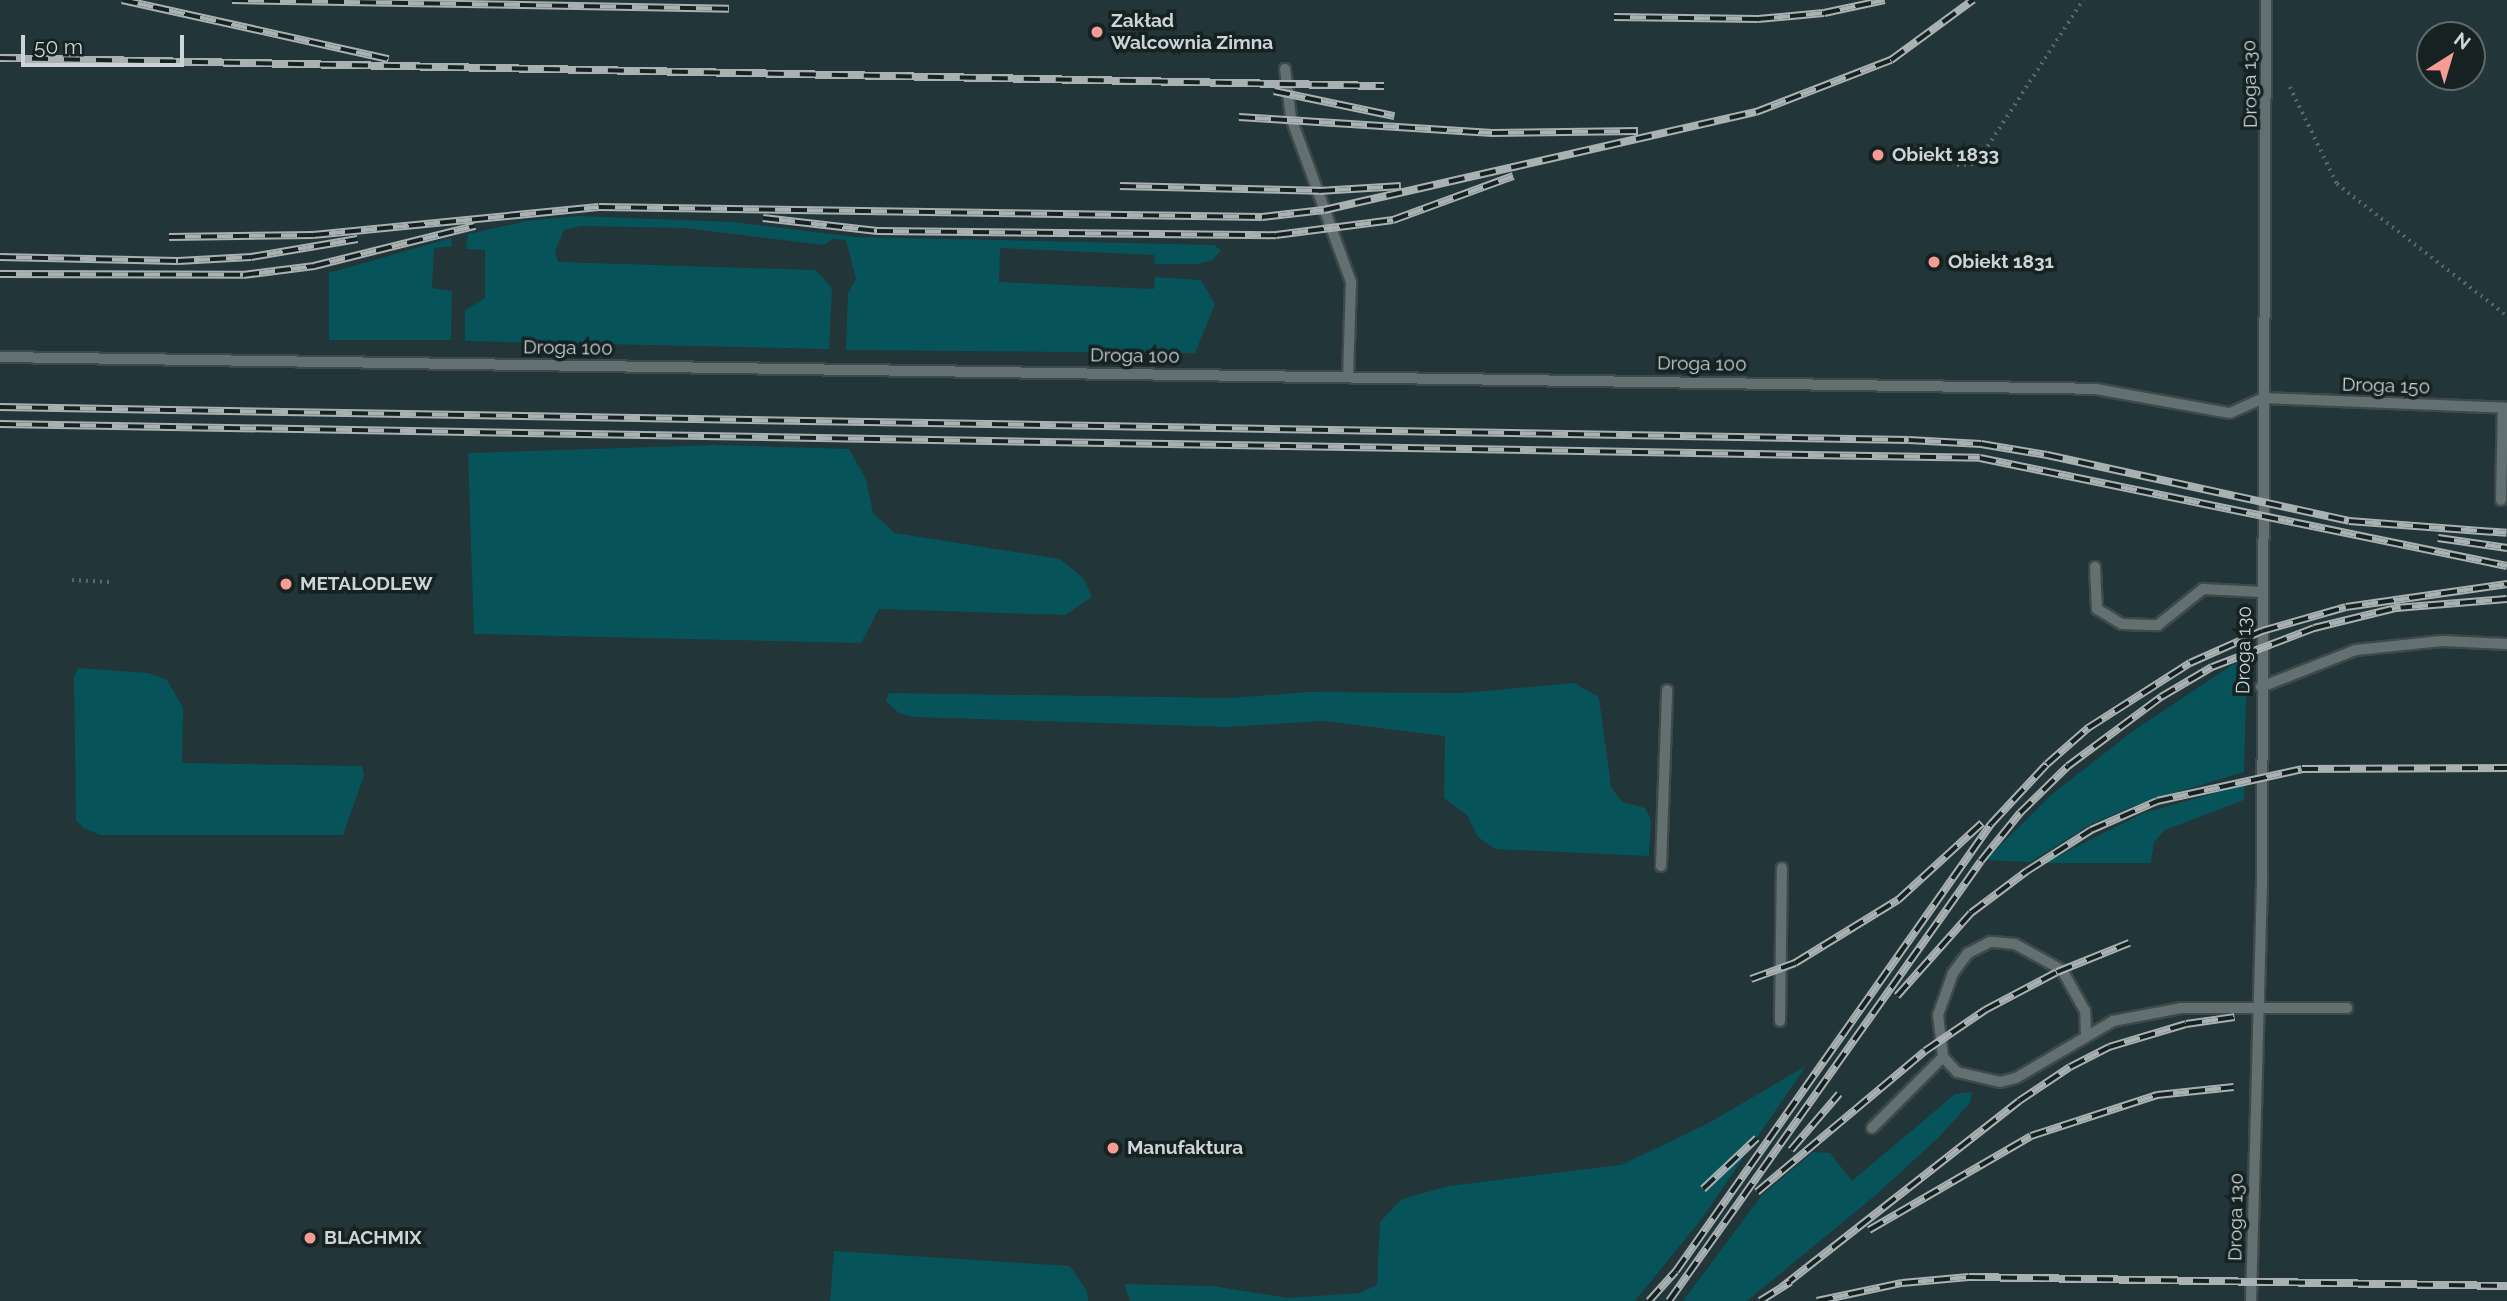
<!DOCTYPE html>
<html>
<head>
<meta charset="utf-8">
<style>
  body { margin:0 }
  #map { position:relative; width:2507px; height:1301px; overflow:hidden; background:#202b2c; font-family:Raleway,sans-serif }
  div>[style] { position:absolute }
  .built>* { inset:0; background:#223538 }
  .green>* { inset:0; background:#07535a }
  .path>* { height:3.5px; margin-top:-1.75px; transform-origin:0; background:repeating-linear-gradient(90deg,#5d6768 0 2px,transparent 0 7px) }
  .roads { filter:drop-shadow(2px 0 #40494a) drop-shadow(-2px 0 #40494a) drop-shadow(0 2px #40494a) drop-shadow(0 -2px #40494a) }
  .service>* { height:10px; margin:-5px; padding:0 5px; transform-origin:5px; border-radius:5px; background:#637071 }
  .rail>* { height:8px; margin-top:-4px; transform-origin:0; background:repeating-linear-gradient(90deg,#162122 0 16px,#a9b1b2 0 32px); box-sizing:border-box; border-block:2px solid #a9b1b2 }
  .dots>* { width:19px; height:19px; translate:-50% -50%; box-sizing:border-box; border:4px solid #162122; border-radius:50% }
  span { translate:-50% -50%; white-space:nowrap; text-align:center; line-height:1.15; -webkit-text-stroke:7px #162122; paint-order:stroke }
  .poi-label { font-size:19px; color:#cdd4d5; font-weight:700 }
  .left { translate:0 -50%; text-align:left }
  .street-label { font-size:19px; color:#cdd4d5 }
  .north { position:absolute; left:2416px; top:21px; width:70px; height:70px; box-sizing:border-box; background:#162122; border:2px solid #5f696a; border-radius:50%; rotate:37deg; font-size:19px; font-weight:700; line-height:28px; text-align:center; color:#cdd4d5 }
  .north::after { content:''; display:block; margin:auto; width:24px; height:32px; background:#f59c93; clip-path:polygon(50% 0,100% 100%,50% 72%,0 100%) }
  .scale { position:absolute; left:21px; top:35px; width:163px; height:32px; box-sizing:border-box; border:4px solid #cdd4d5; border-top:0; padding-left:9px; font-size:21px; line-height:24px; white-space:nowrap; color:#cdd4d5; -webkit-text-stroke:5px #162122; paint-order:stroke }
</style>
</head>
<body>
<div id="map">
  <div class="built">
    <div style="clip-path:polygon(evenodd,0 0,2507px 0,2507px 1301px,0 1301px,0 0,2430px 35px,2472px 35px,2472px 77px,2430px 77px,2430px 35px)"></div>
  </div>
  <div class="green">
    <div style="clip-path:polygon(577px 216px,734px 222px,856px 237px,1214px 245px,1221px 250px,1213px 260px,1198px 264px,1155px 264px,1154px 255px,1000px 248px,999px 282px,1154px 289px,1155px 277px,1201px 280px,1215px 304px,1195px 353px,846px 350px,848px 293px,856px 279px,846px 240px,833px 239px,823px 245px,685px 228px,581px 226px,564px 230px,555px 251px,558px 262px,816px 270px,832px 288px,829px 349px,465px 341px,465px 310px,485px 298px,485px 250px,466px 249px,468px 234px,527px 221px)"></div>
    <div style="clip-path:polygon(451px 238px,452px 246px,434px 248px,432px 288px,452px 291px,451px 340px,329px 340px,329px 273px)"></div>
    <div style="clip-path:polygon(714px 445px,849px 449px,866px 479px,873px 513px,895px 533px,1060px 559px,1084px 579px,1092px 597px,1065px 615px,879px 609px,861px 643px,474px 634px,468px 453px)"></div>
    <div style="clip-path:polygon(2247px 662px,2244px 772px,2141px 803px,2091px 824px,2031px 862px,1986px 860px,2051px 795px,2133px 731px,2232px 665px)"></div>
    <div style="clip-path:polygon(78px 668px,148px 673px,167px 680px,183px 708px,182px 763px,362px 766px,364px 776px,343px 835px,100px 835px,84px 828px,76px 820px,74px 677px)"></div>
    <div style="clip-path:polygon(1574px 683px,1599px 697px,1611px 787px,1622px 802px,1645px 808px,1651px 820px,1649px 856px,1495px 849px,1478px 837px,1467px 815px,1444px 798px,1445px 736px,1324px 721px,1227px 727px,914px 717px,899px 713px,886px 701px,889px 693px,1230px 698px,1308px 692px,1462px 693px)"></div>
    <div style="clip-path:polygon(2244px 785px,2244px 800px,2165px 830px,2154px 842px,2151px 863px,2044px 863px,2144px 813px)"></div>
    <div style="clip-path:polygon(1806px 1066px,1703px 1217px,1635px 1301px,1130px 1301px,1124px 1284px,1213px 1286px,1288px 1298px,1360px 1293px,1377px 1285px,1380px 1222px,1402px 1199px,1449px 1186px,1621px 1165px,1705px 1125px)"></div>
    <div style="clip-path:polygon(1972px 1092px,1970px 1103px,1939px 1137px,1877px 1194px,1747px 1301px,1683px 1301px,1762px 1195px,1813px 1152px,1830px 1153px,1852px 1181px,1955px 1094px)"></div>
    <div style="clip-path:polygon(834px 1251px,1070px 1266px,1087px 1291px,1088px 1301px,830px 1301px)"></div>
  </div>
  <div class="path">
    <div style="left:2290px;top:87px;width:108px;rotate:64.1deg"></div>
    <div style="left:2337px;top:184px;width:215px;rotate:37.8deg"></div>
    <div style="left:1957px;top:165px;width:19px;rotate:-3deg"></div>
    <div style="left:1976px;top:164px;width:196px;rotate:-56.9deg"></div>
    <div style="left:72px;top:580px;width:38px;rotate:3deg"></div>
  </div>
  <div class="roads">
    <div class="service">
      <div style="left:1285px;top:69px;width:49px;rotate:83deg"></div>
      <div style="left:1291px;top:118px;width:175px;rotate:69.9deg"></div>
      <div style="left:1351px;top:282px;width:94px;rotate:91.8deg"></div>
      <div style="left:0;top:357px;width:2096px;rotate:0.87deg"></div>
      <div style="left:2096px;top:389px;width:136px;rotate:10.2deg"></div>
      <div style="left:2230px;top:413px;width:36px;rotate:-24deg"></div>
      <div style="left:2263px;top:398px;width:244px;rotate:2.3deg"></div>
      <div style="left:2501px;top:500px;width:92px;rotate:-88.8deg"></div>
      <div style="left:2095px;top:567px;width:42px;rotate:87.3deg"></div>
      <div style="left:2097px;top:609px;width:29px;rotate:31deg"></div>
      <div style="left:2122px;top:624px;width:36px;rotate:2deg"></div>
      <div style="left:2158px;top:625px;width:58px;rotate:-38.7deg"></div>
      <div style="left:2203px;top:589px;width:59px;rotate:2.9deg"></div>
      <div style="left:2261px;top:687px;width:102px;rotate:-21.3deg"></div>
      <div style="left:2356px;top:650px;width:86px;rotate:-6deg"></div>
      <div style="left:2442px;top:641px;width:65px;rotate:2.6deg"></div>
      <div style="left:1661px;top:866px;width:176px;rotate:-88deg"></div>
      <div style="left:1780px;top:1021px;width:153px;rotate:-89.3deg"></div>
      <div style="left:2086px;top:1035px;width:24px;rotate:-92deg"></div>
      <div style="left:2085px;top:1011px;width:47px;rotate:-119.3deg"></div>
      <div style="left:2062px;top:970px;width:54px;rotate:-151deg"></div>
      <div style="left:2015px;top:944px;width:25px;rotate:-175deg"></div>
      <div style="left:1990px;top:942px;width:25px;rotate:153deg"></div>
      <div style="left:1968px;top:953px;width:25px;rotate:127deg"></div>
      <div style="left:1953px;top:973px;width:45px;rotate:109.7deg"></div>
      <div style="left:1938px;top:1015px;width:42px;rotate:83.2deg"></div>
      <div style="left:1943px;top:1057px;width:21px;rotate:47deg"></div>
      <div style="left:1957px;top:1072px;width:44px;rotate:13.1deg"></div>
      <div style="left:2000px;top:1082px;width:16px;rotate:-14deg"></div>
      <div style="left:2016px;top:1078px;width:113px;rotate:-30.4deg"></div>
      <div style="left:2113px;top:1021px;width:69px;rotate:-10.8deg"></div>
      <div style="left:2181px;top:1008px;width:166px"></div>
      <div style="left:1872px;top:1128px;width:100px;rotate:-45deg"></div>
      <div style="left:2251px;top:1301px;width:426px;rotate:-88.5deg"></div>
      <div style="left:2262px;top:875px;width:875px;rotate:-89.74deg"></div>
    </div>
  </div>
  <div class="rail">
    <div style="left:122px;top:0;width:273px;rotate:12.5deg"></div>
    <div style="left:232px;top:0;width:497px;rotate:1deg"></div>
    <div style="left:1614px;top:17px;width:144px;rotate:0.8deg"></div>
    <div style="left:1758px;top:19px;width:66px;rotate:-5.2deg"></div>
    <div style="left:1824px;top:13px;width:62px;rotate:-12deg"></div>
    <div style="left:0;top:58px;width:1384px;rotate:1.16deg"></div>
    <div style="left:1274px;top:91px;width:123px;rotate:11.8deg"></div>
    <div style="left:1239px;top:117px;width:254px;rotate:3.6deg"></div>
    <div style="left:1492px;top:133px;width:146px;rotate:-0.8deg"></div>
    <div style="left:1120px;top:186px;width:199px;rotate:1.4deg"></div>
    <div style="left:1319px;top:191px;width:82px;rotate:-3.5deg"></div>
    <div style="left:763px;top:218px;width:115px;rotate:6.5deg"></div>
    <div style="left:877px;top:231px;width:399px;rotate:0.6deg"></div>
    <div style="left:1276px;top:235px;width:118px;rotate:-7.3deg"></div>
    <div style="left:1393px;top:220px;width:128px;rotate:-20.1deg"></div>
    <div style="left:169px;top:237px;width:144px;rotate:-0.8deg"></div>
    <div style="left:313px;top:235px;width:287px;rotate:-5.6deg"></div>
    <div style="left:599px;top:207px;width:663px;rotate:0.86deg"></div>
    <div style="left:1262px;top:217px;width:62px;rotate:-6.4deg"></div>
    <div style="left:1324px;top:210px;width:443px;rotate:-12.8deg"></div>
    <div style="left:1756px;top:112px;width:145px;rotate:-21.1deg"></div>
    <div style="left:1891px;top:60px;width:102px;rotate:-36.2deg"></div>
    <div style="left:0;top:257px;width:178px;rotate:1.3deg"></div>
    <div style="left:178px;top:261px;width:73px;rotate:-3.1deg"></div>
    <div style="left:251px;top:257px;width:108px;rotate:-9.6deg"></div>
    <div style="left:0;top:274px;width:243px;rotate:0.2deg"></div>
    <div style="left:243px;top:275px;width:72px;rotate:-7.2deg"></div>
    <div style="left:314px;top:266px;width:166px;rotate:-14deg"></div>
    <div style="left:0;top:407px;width:1909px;rotate:0.99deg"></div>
    <div style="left:1909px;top:440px;width:72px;rotate:3.2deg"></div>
    <div style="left:1981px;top:444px;width:67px;rotate:9.5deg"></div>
    <div style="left:2047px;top:455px;width:309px;rotate:12.3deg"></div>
    <div style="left:2349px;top:521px;width:158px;rotate:4.3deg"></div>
    <div style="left:0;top:424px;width:1980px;rotate:0.98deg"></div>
    <div style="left:1980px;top:458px;width:538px;rotate:11.58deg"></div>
    <div style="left:2438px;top:538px;width:70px;rotate:8.2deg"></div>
    <div style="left:2396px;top:608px;width:111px;rotate:-4.6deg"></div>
    <div style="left:1751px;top:979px;width:47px;rotate:-20deg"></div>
    <div style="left:1795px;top:963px;width:121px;rotate:-31.5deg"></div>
    <div style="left:1898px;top:900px;width:114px;rotate:-42.5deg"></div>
    <div style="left:1897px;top:996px;width:111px;rotate:-48.3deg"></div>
    <div style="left:1971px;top:913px;width:70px;rotate:-36.9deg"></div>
    <div style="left:2027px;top:871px;width:76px;rotate:-32.6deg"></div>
    <div style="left:2091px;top:830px;width:72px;rotate:-23.7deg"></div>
    <div style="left:2157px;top:801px;width:148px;rotate:-12.4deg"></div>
    <div style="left:2302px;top:769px;width:205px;rotate:-0.3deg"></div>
    <div style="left:1791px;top:1150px;width:74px;rotate:-49.4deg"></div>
    <div style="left:1703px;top:1189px;width:74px;rotate:-43.4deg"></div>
    <div style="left:1757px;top:1192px;width:219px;rotate:-40deg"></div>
    <div style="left:1925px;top:1051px;width:73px;rotate:-34.3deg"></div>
    <div style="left:1985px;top:1010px;width:81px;rotate:-27.8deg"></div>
    <div style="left:2057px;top:972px;width:78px;rotate:-21.9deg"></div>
    <div style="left:1869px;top:1230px;width:187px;rotate:-30.1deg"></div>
    <div style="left:2031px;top:1136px;width:133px;rotate:-18deg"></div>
    <div style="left:2157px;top:1095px;width:77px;rotate:-5.9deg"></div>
    <div style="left:1782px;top:1287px;width:301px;rotate:-38.1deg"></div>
    <div style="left:2019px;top:1101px;width:61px;rotate:-33.7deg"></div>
    <div style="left:2070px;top:1067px;width:44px;rotate:-27.1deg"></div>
    <div style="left:2109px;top:1047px;width:80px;rotate:-16.6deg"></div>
    <div style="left:2186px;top:1024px;width:49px;rotate:-8.1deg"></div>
    <div style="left:1649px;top:1301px;width:40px;rotate:-48deg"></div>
    <div style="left:1676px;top:1271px;width:547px;rotate:-54.83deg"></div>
    <div style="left:1991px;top:824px;width:82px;rotate:-47deg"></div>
    <div style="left:2047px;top:764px;width:55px;rotate:-41.3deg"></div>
    <div style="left:2088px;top:728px;width:121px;rotate:-32.5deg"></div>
    <div style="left:2190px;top:663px;width:79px;rotate:-24deg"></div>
    <div style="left:2262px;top:631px;width:87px;rotate:-15.9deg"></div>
    <div style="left:2346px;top:607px;width:163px;rotate:-8.1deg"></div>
    <div style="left:1669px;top:1301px;width:539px;rotate:-54.66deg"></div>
    <div style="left:1981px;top:861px;width:62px;rotate:-50.9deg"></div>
    <div style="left:2020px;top:813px;width:67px;rotate:-44.4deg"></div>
    <div style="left:2068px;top:766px;width:116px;rotate:-36.6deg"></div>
    <div style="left:2161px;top:697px;width:59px;rotate:-30.5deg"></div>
    <div style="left:2212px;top:667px;width:109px;rotate:-20.9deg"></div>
    <div style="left:2314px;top:628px;width:89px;rotate:-13.7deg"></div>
    <div style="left:1760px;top:1301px;width:36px;rotate:-32deg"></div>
    <div style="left:1817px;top:1301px;width:87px;rotate:-12deg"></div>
    <div style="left:1902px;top:1283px;width:67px;rotate:-5.1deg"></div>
    <div style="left:1969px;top:1277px;width:538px;rotate:0.96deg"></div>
  </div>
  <div class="dots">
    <div style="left:1097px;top:32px;background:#f59c93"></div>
    <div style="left:1878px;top:155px;background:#f59c93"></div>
    <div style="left:1934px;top:262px;background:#f59c93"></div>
    <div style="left:286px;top:584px;background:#f59c93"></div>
    <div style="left:1113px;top:1148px;background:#f59c93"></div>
    <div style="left:310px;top:1238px;background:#f59c93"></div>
  </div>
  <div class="poi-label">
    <span class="left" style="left:1111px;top:32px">Zakład<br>Walcownia Zimna</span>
    <span class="left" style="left:1892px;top:155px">Obiekt 1833</span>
    <span class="left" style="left:1948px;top:262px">Obiekt 1831</span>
    <span class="left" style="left:300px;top:584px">METALODLEW</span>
    <span class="left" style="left:1127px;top:1148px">Manufaktura</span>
    <span class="left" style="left:324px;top:1238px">BLACHMIX</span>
  </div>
  <div class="street-label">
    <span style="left:2250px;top:84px;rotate:-91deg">Droga 130</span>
    <span style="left:568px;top:348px;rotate:1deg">Droga 100</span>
    <span style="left:1135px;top:356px;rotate:1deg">Droga 100</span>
    <span style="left:1702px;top:364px;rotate:1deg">Droga 100</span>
    <span style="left:2386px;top:386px;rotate:2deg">Droga 150</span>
    <span style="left:2244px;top:650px;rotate:-89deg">Droga 130</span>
    <span style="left:2236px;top:1217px;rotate:-89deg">Droga 130</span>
  </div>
  <div class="north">N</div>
  <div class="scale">50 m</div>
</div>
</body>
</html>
